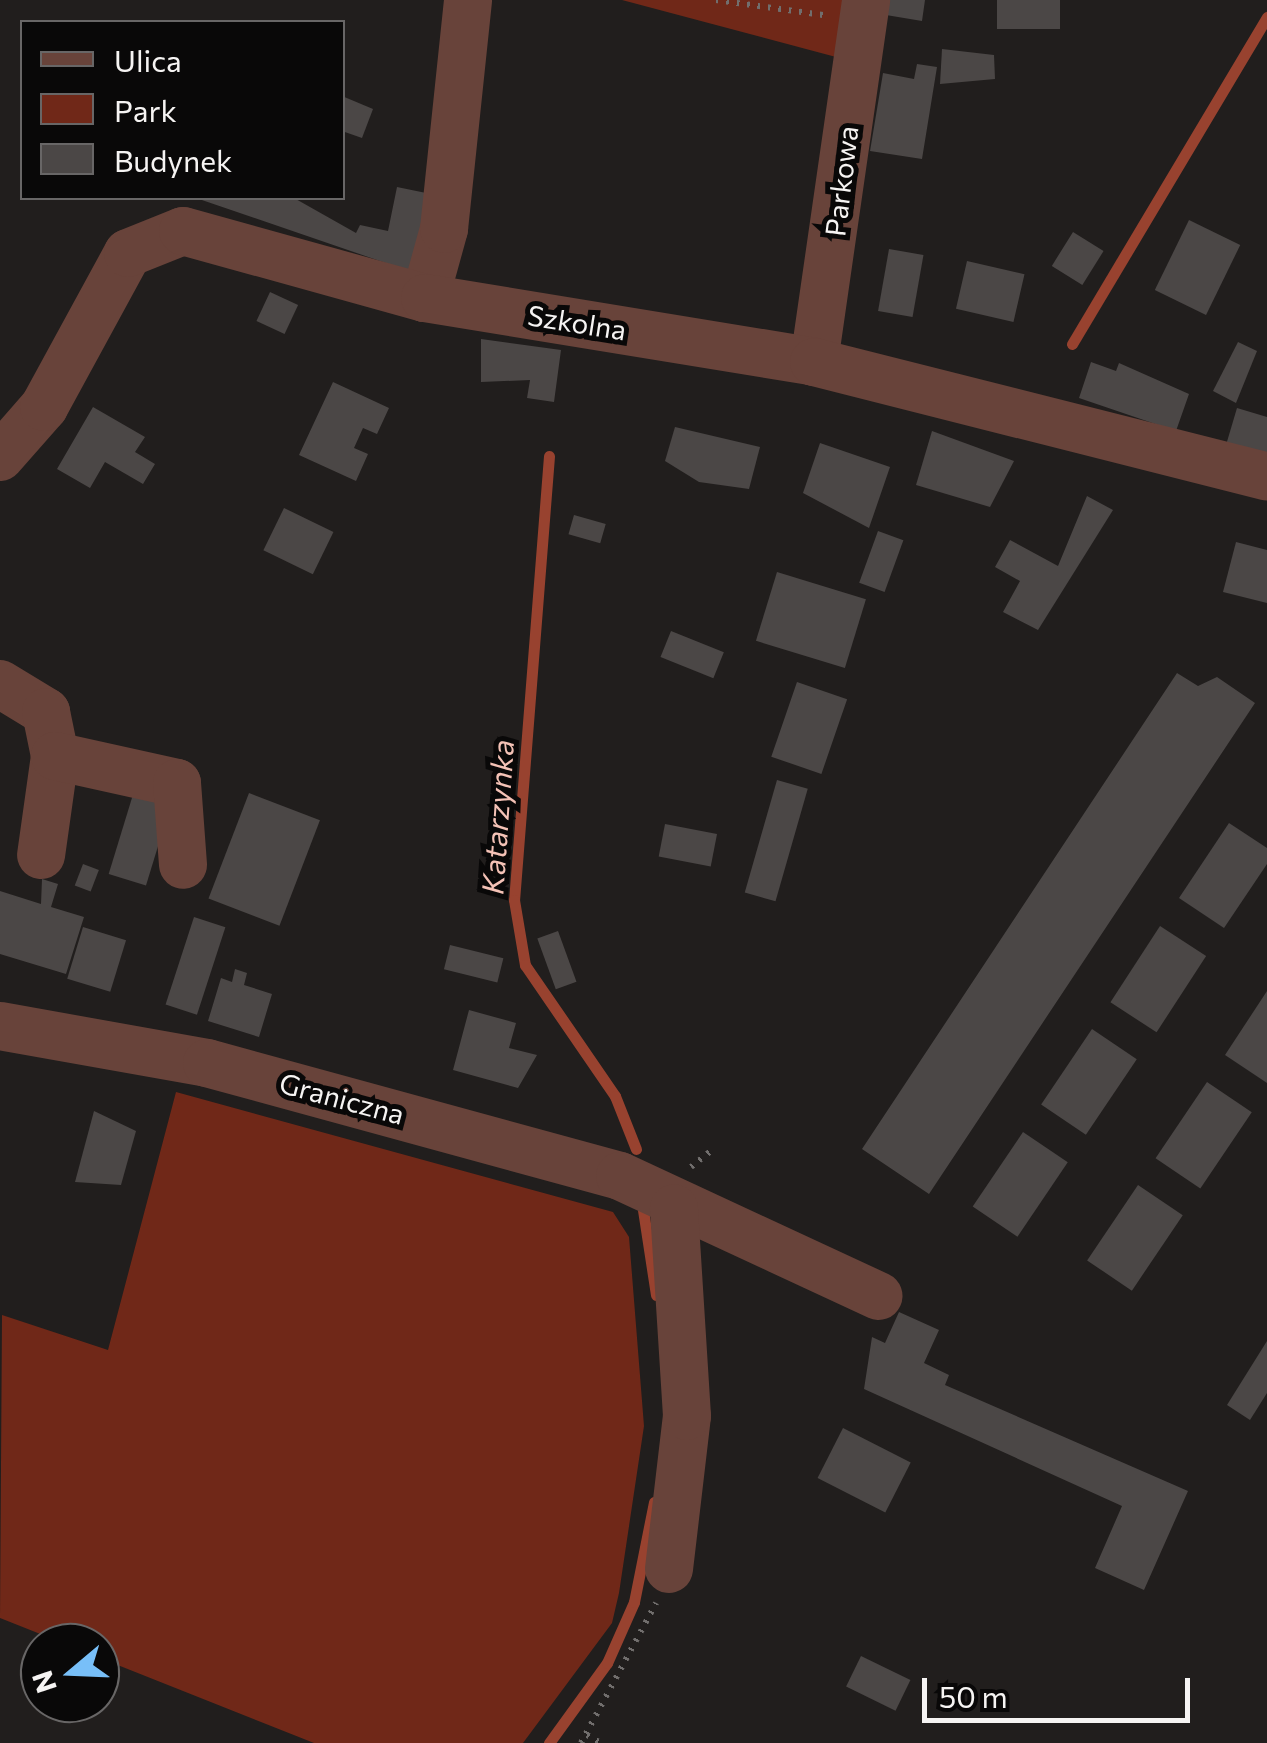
<!DOCTYPE html>
<html>
<head>
<meta charset="utf-8">
<style>
  body { margin:0 }
  #map { position:relative; width:1267px; height:1743px; overflow:hidden; background:#211e1d; font-family:Commissioner,sans-serif }
  div>[style] { position:absolute }
  .green>* { inset:0; background:#702818 }
  .stream>* { height:11px; margin:-5.5px; padding:0 5.5px; transform-origin:5.5px; border-radius:5.5px; background:#98422f }
  .building>* { inset:0; background:#4b4746; transform-origin:0 0 }
  .path>* { height:6px; margin-top:-3px; transform-origin:0; background:repeating-linear-gradient(90deg,#716e6d 0 2.5px,transparent 0 10.5px) }
  .minor>* { height:48px; margin:-24px; padding:0 24px; transform-origin:24px; border-radius:24px; background:#68433a }
  span { translate:-50% -50%; white-space:nowrap; text-align:center; line-height:1.15; -webkit-text-stroke:10px #090808; paint-order:stroke }
  .street-label { font-size:28px; color:#f6f4f3 }
  .water-label { font-size:30px; color:#f4c2b6; font-style:italic }
  .legend { position:absolute; left:20px; top:20px; width:325px; height:180px; box-sizing:border-box; background:#090808; border:2px solid #686666; margin:0; padding:12px 18px; list-style:none; font-size:30px; color:#f6f4f3 }
  .legend li { display:flex; align-items:center; gap:20px; height:50px }
  .legend b { width:50px; border:2px solid #686666 }
  .north { position:absolute; left:20px; top:1623px; width:100px; height:100px; box-sizing:border-box; background:#090808; border:2px solid #686666; border-radius:50%; rotate:251deg; font-size:28px; font-weight:700; line-height:40px; text-align:center; color:#f6f4f3 }
  .north::after { content:''; display:block; margin:auto; width:35px; height:45px; background:#78bff8; clip-path:polygon(50% 0,100% 100%,50% 72%,0 100%) }
  .scale { position:absolute; left:922px; top:1678px; width:268px; height:45px; box-sizing:border-box; border:5px solid #f6f4f3; border-top:0; padding-left:12px; font-size:30px; line-height:35px; white-space:nowrap; color:#f6f4f3; -webkit-text-stroke:8px #090808; paint-order:stroke }
</style>
</head>
<body>
<div id="map">
  <div class="green">
    <div style="clip-path:polygon(622px 0,845px 0,836px 57px)"></div>
    <div style="clip-path:polygon(176px 1092px,613px 1212px,629px 1237px,644px 1426px,619px 1593px,612px 1623px,523px 1743px,314px 1743px,100px 1658px,100px 1643px,63px 1643px,0 1618px,2px 1315px,108px 1350px)"></div>
  </div>
  <div class="stream">
    <div style="left:1072px;top:344px;width:381px;rotate:-59.2deg"></div>
    <div style="left:549px;top:456px;width:445px;rotate:94.5deg"></div>
    <div style="left:514px;top:900px;width:66px;rotate:80.4deg"></div>
    <div style="left:525px;top:965px;width:159px;rotate:55.5deg"></div>
    <div style="left:615px;top:1096px;width:57px;rotate:68.4deg"></div>
    <div style="left:643px;top:1210px;width:86px;rotate:81.3deg"></div>
    <div style="left:549px;top:1743px;width:99px;rotate:-54.1deg"></div>
    <div style="left:607px;top:1663px;width:67px;rotate:-66.1deg"></div>
    <div style="left:634px;top:1602px;width:102px;rotate:-78.7deg"></div>
  </div>
  <div class="building">
    <div style="clip-path:polygon(888px 0,925px 0,922px 21px,886px 15px)"></div>
    <div style="left:997px;top:0;width:63px;height:29px"></div>
    <div style="clip-path:polygon(942px 49px,994px 55px,995px 79px,940px 84px)"></div>
    <div style="clip-path:polygon(917px 64px,937px 67px,922px 159px,870px 151px,883px 73px,914px 79px)"></div>
    <div style="clip-path:polygon(342px 96px,373px 109px,362px 138px,342px 131px)"></div>
    <div style="clip-path:polygon(397px 187px,431px 194px,415px 273px,196px 198px,294px 198px,356px 233px,360px 225px,388px 231px)"></div>
    <div style="left:1189px;top:220px;width:57px;height:78px;rotate:26deg"></div>
    <div style="left:1073px;top:232px;width:36px;height:40px;rotate:32deg"></div>
    <div style="left:889px;top:249px;width:35px;height:63px;rotate:10deg"></div>
    <div style="left:967px;top:261px;width:59px;height:49px;rotate:13deg"></div>
    <div style="left:270px;top:292px;width:31px;height:32px;rotate:25deg"></div>
    <div style="clip-path:polygon(481px 339px,561px 350px,554px 402px,527px 398px,530px 380px,481px 382px)"></div>
    <div style="clip-path:polygon(1238px 342px,1257px 351px,1236px 403px,1213px 391px)"></div>
    <div style="clip-path:polygon(1091px 362px,1116px 371px,1119px 363px,1189px 394px,1176px 431px,1079px 398px)"></div>
    <div style="clip-path:polygon(333px 382px,389px 408px,377px 434px,363px 428px,354px 448px,368px 454px,356px 481px,299px 455px)"></div>
    <div style="clip-path:polygon(93px 407px,145px 437px,135px 452px,155px 464px,143px 484px,105px 462px,90px 488px,57px 469px)"></div>
    <div style="clip-path:polygon(1237px 408px,1267px 417px,1267px 457px,1226px 445px)"></div>
    <div style="clip-path:polygon(675px 427px,760px 447px,749px 489px,699px 482px,665px 461px)"></div>
    <div style="clip-path:polygon(932px 431px,1014px 461px,990px 507px,916px 485px)"></div>
    <div style="clip-path:polygon(820px 443px,890px 467px,869px 528px,803px 493px)"></div>
    <div style="clip-path:polygon(1087px 496px,1113px 510px,1038px 630px,1003px 612px,1020px 581px,995px 567px,1010px 540px,1058px 566px)"></div>
    <div style="left:284px;top:508px;width:55px;height:47px;rotate:26deg"></div>
    <div style="left:574px;top:515px;width:33px;height:20px;rotate:16deg"></div>
    <div style="left:878px;top:531px;width:27px;height:55px;rotate:20deg"></div>
    <div style="clip-path:polygon(1236px 542px,1267px 550px,1267px 603px,1223px 592px)"></div>
    <div style="left:777px;top:572px;width:93px;height:72px;rotate:17deg"></div>
    <div style="left:671px;top:631px;width:57px;height:28px;rotate:22deg"></div>
    <div style="clip-path:polygon(1177px 673px,1198px 686px,1217px 677px,1255px 703px,929px 1194px,862px 1149px)"></div>
    <div style="left:797px;top:682px;width:53px;height:79px;rotate:19deg"></div>
    <div style="left:777px;top:780px;width:32px;height:117px;rotate:16deg"></div>
    <div style="left:135px;top:788px;width:39px;height:90px;rotate:17deg"></div>
    <div style="left:249px;top:793px;width:76px;height:113px;rotate:21deg"></div>
    <div style="clip-path:polygon(1229px 823px,1267px 848px,1267px 864px,1224px 928px,1179px 898px)"></div>
    <div style="left:665px;top:824px;width:53px;height:33px;rotate:11deg"></div>
    <div style="left:83px;top:864px;width:17px;height:23px;rotate:21deg"></div>
    <div style="clip-path:polygon(42px 879px,58px 884px,51px 907px,84px 917px,66px 974px,0 954px,0 891px,41px 904px)"></div>
    <div style="left:194px;top:917px;width:33px;height:92px;rotate:18deg"></div>
    <div style="left:1160px;top:926px;width:55px;height:91px;rotate:33deg"></div>
    <div style="left:83px;top:927px;width:45px;height:54px;rotate:17deg"></div>
    <div style="left:558px;top:931px;width:54px;height:22px;rotate:70deg"></div>
    <div style="left:450px;top:945px;width:55px;height:25px;rotate:14deg"></div>
    <div style="clip-path:polygon(235px 969px,247px 973px,244px 985px,272px 994px,259px 1037px,208px 1021px,221px 978px,232px 982px)"></div>
    <div style="clip-path:polygon(1267px 991px,1267px 1083px,1225px 1055px)"></div>
    <div style="clip-path:polygon(469px 1010px,516px 1023px,509px 1048px,537px 1055px,518px 1088px,453px 1070px)"></div>
    <div style="left:1092px;top:1029px;width:54px;height:91px;rotate:34deg"></div>
    <div style="left:1207px;top:1082px;width:54px;height:92px;rotate:34deg"></div>
    <div style="clip-path:polygon(94px 1111px,136px 1131px,121px 1185px,75px 1182px)"></div>
    <div style="left:1023px;top:1132px;width:54px;height:90px;rotate:34deg"></div>
    <div style="left:1138px;top:1185px;width:54px;height:91px;rotate:34deg"></div>
    <div style="clip-path:polygon(899px 1312px,939px 1330px,924px 1363px,949px 1375px,945px 1385px,1188px 1491px,1144px 1590px,1095px 1568px,1122px 1506px,864px 1389px,872px 1337px,885px 1343px)"></div>
    <div style="clip-path:polygon(1267px 1341px,1267px 1393px,1250px 1420px,1227px 1405px)"></div>
    <div style="left:843px;top:1428px;width:76px;height:56px;rotate:27deg"></div>
    <div style="left:861px;top:1656px;width:55px;height:34px;rotate:26deg"></div>
  </div>
  <div class="path">
    <div style="left:716px;top:0;width:108px;rotate:8deg"></div>
    <div style="left:691px;top:1167px;width:28px;rotate:-39deg"></div>
    <div style="left:587px;top:1735px;width:16px;rotate:30deg"></div>
    <div style="left:581px;top:1743px;width:159px;rotate:-61.8deg"></div>
  </div>
  <div class="minor">
    <div style="left:425px;top:298px;width:72px;rotate:-74.6deg"></div>
    <div style="left:444px;top:229px;width:230px;rotate:-84deg"></div>
    <div style="left:814px;top:362px;width:366px;rotate:-81.8deg"></div>
    <div style="left:0;top:457px;width:67px;rotate:-48.7deg"></div>
    <div style="left:44px;top:407px;width:175px;rotate:-61.4deg"></div>
    <div style="left:128px;top:253px;width:59px;rotate:-21.8deg"></div>
    <div style="left:183px;top:231px;width:251px;rotate:15.5deg"></div>
    <div style="left:425px;top:298px;width:394px;rotate:9.3deg"></div>
    <div style="left:814px;top:362px;width:467px;rotate:14.2deg"></div>
    <div style="left:0;top:684px;width:54px;rotate:31.3deg"></div>
    <div style="left:46px;top:712px;width:45px;rotate:78.4deg"></div>
    <div style="left:55px;top:756px;width:100px;rotate:98deg"></div>
    <div style="left:55px;top:756px;width:125px;rotate:12.5deg"></div>
    <div style="left:177px;top:783px;width:82px;rotate:85.8deg"></div>
    <div style="left:0;top:1026px;width:210px;rotate:10.1deg"></div>
    <div style="left:207px;top:1063px;width:428px;rotate:15.3deg"></div>
    <div style="left:620px;top:1176px;width:285px;rotate:24.9deg"></div>
    <div style="left:669px;top:1569px;width:154px;rotate:-83.3deg"></div>
    <div style="left:687px;top:1416px;width:208px;rotate:-93.6deg"></div>
  </div>
  <div class="street-label">
    <span style="left:841px;top:181px;rotate:-83deg">Parkowa</span>
    <span style="left:577px;top:322px;rotate:9deg">Szkolna</span>
    <span style="left:342px;top:1098px;rotate:15deg">Graniczna</span>
  </div>
  <div class="water-label">
    <span style="left:497px;top:817px;rotate:-86deg">Katarzynka</span>
  </div>
  <ul class="legend">
  <li><b style="height:12px;background:#68433a"></b>Ulica</li>
  <li><b style="height:28px;background:#702818"></b>Park</li>
  <li><b style="height:28px;background:#4b4746"></b>Budynek</li>
  </ul>
  <div class="north">N</div>
  <div class="scale">50 m</div>
</div>
</body>
</html>
